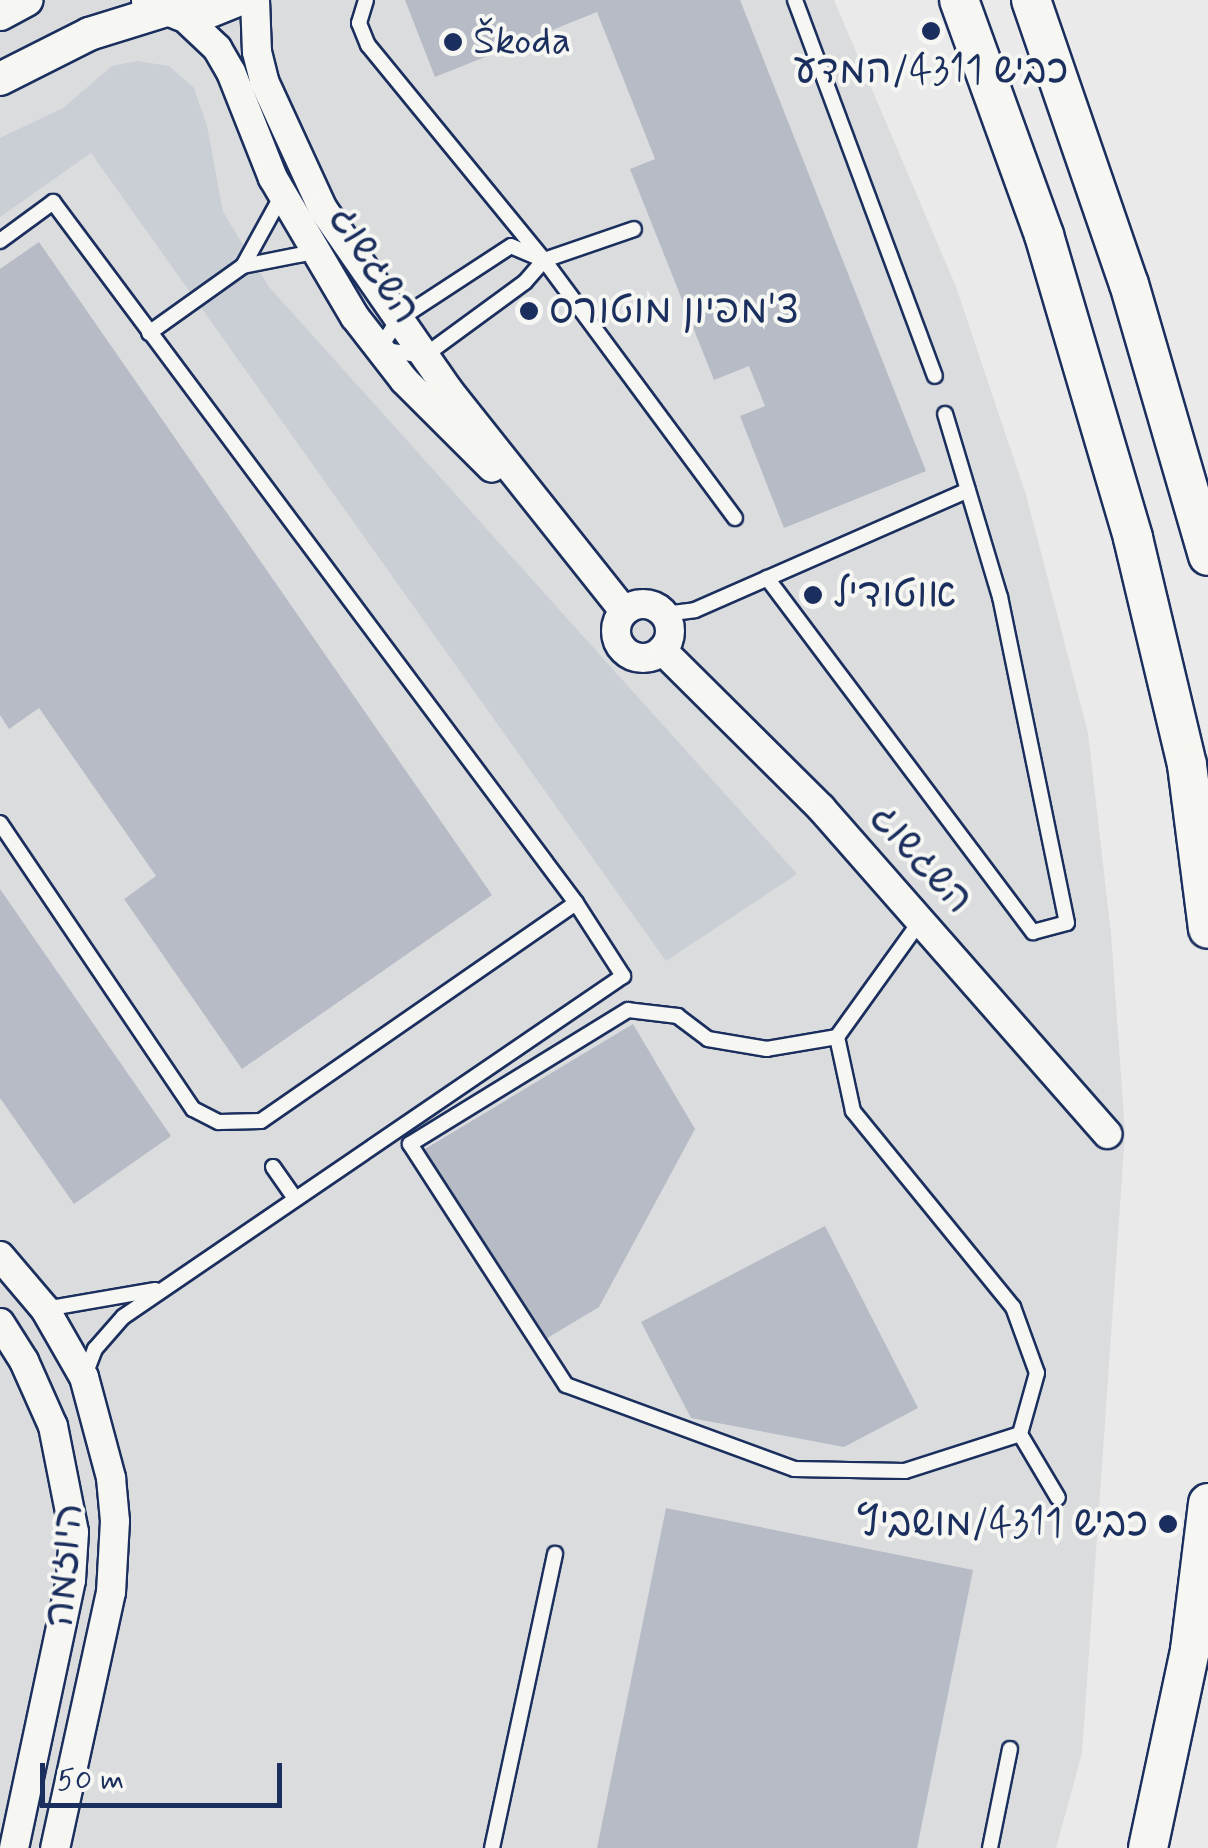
<!DOCTYPE html>
<html>
<head>
<meta charset="utf-8">
<style>
  body { margin:0 }
  #map { position:relative; width:1208px; height:1848px; overflow:hidden; background:#e9eae9; font-family:Mynerve,"Playpen Sans Hebrew",sans-serif }
  div>[style] { position:absolute }
  .built>* { inset:0; background:#dadcde }
  .green>* { inset:0; background:#caced5 }
  .building>* { inset:0; background:#b6bbc6 }
  .roads { filter:drop-shadow(2px 0 #1b2f5e) drop-shadow(-2px 0 #1b2f5e) drop-shadow(0 2px #1b2f5e) drop-shadow(0 -2px #1b2f5e) }
  .service>* { height:14px; margin:-7px; padding:0 7px; transform-origin:7px; border-radius:7px; background:#f6f6f2 }
  .minor>* { height:28px; margin:-14px; padding:0 14px; transform-origin:14px; border-radius:14px; background:#f6f6f2 }
  .minor>.ring { margin:-14px; padding:0; box-sizing:content-box; background:none; border:28px solid #f6f6f2; border-radius:50% }
  .tertiary>* { height:32px; margin:-16px; padding:0 16px; transform-origin:16px; border-radius:16px; background:#f6f6f2 }
  .secondary>* { height:38px; margin:-19px; padding:0 19px; transform-origin:19px; border-radius:19px; background:#f6f6f2 }
  .dots>* { width:28px; height:28px; translate:-50% -50%; box-sizing:border-box; border:5px solid #f6f6f2; border-radius:50% }
  span { translate:-50% -50%; white-space:nowrap; text-align:center; line-height:1.15; -webkit-text-stroke:8px #f6f6f2; paint-order:stroke }
  .poi-label { font-size:40px; color:#1b2f5e }
  .left { translate:0 -50%; text-align:left }
  .right { translate:-100% -50%; text-align:right }
  .street-label { font-size:40px; color:#1b2f5e }
  .scale { position:absolute; left:40px; top:1763px; width:242px; height:45px; box-sizing:border-box; border:5px solid #1b2f5e; border-top:0; padding-left:12px; font-size:30px; line-height:35px; white-space:nowrap; color:#1b2f5e; -webkit-text-stroke:8px #f6f6f2; paint-order:stroke }
</style>
</head>
<body>
<div id="map">
  <div class="built">
    <div style="clip-path:polygon(0 0,834px 0,956px 287px,1026px 495px,1088px 733px,1111px 934px,1125px 1133px,1082px 1753px,1056px 1848px,0 1848px)"></div>
  </div>
  <div class="green">
    <div style="clip-path:polygon(137px 61px,169px 66px,194px 88px,207px 126px,223px 212px,269px 287px,797px 874px,666px 961px,91px 153px,0 217px,0 138px,63px 108px,112px 66px)"></div>
  </div>
  <div class="building">
    <div style="clip-path:polygon(405px 0,740px 0,926px 471px,784px 528px,740px 416px,765px 406px,749px 366px,714px 380px,630px 169px,655px 159px,597px 12px,435px 77px)"></div>
    <div style="clip-path:polygon(39px 242px,492px 895px,242px 1069px,124px 899px,156px 876px,39px 708px,9px 729px,0 715px,0 269px)"></div>
    <div style="clip-path:polygon(0 889px,171px 1136px,74px 1204px,0 1098px)"></div>
    <div style="clip-path:polygon(633px 1024px,695px 1129px,599px 1307px,539px 1343px,425px 1149px)"></div>
    <div style="clip-path:polygon(825px 1226px,918px 1408px,844px 1447px,691px 1418px,641px 1322px)"></div>
    <div style="clip-path:polygon(666px 1508px,973px 1570px,917px 1848px,597px 1848px)"></div>
  </div>
  <div class="roads">
    <div class="service">
      <div style="left:366px;top:0;width:24px;rotate:107deg"></div>
      <div style="left:359px;top:23px;width:24px;rotate:68deg"></div>
      <div style="left:368px;top:45px;width:278px;rotate:50.7deg"></div>
      <div style="left:544px;top:260px;width:321px;rotate:53.5deg"></div>
      <div style="left:795px;top:0;width:401px;rotate:69.6deg"></div>
      <div style="left:0;top:241px;width:66px;rotate:-36.3deg"></div>
      <div style="left:53px;top:202px;width:875px;rotate:53.27deg"></div>
      <div style="left:576px;top:903px;width:87px;rotate:57.2deg"></div>
      <div style="left:623px;top:976px;width:605px;rotate:145.71deg"></div>
      <div style="left:123px;top:1317px;width:43px;rotate:131.2deg"></div>
      <div style="left:95px;top:1349px;width:30px;rotate:111deg"></div>
      <div style="left:539px;top:258px;width:30px;rotate:-157deg"></div>
      <div style="left:511px;top:246px;width:135px;rotate:146.8deg"></div>
      <div style="left:398px;top:320px;width:35px;rotate:123deg"></div>
      <div style="left:379px;top:349px;width:46px;rotate:8.8deg"></div>
      <div style="left:424px;top:356px;width:125px;rotate:-36.2deg"></div>
      <div style="left:525px;top:282px;width:29px;rotate:-49deg"></div>
      <div style="left:544px;top:260px;width:95px;rotate:-19deg"></div>
      <div style="left:243px;top:266px;width:81px;rotate:-61.2deg"></div>
      <div style="left:149px;top:333px;width:115px;rotate:-35.5deg"></div>
      <div style="left:243px;top:266px;width:72px;rotate:-11.2deg"></div>
      <div style="left:767px;top:578px;width:443px;rotate:53.1deg"></div>
      <div style="left:1033px;top:932px;width:35px;rotate:-15deg"></div>
      <div style="left:1067px;top:923px;width:333px;rotate:-101.6deg"></div>
      <div style="left:1000px;top:597px;width:191px;rotate:-106.7deg"></div>
      <div style="left:664px;top:614px;width:31px;rotate:-7deg"></div>
      <div style="left:695px;top:610px;width:298px;rotate:-23.7deg"></div>
      <div style="left:0;top:823px;width:345px;rotate:56deg"></div>
      <div style="left:193px;top:1109px;width:29px;rotate:27deg"></div>
      <div style="left:219px;top:1122px;width:42px;rotate:-1.4deg"></div>
      <div style="left:261px;top:1121px;width:383px;rotate:-34.7deg"></div>
      <div style="left:921px;top:920px;width:144px;rotate:125.7deg"></div>
      <div style="left:837px;top:1037px;width:76px;rotate:77.8deg"></div>
      <div style="left:853px;top:1111px;width:253px;rotate:50.8deg"></div>
      <div style="left:1013px;top:1307px;width:70px;rotate:70deg"></div>
      <div style="left:1037px;top:1373px;width:63px;rotate:105.6deg"></div>
      <div style="left:1020px;top:1434px;width:74px;rotate:59.3deg"></div>
      <div style="left:837px;top:1037px;width:71px;rotate:170.3deg"></div>
      <div style="left:767px;top:1049px;width:60px;rotate:-170.4deg"></div>
      <div style="left:708px;top:1039px;width:38px;rotate:-143deg"></div>
      <div style="left:678px;top:1016px;width:50px;rotate:-173.2deg"></div>
      <div style="left:628px;top:1010px;width:256px;rotate:148.4deg"></div>
      <div style="left:410px;top:1144px;width:287px;rotate:57.1deg"></div>
      <div style="left:566px;top:1385px;width:243px;rotate:20.2deg"></div>
      <div style="left:794px;top:1469px;width:111px;rotate:1deg"></div>
      <div style="left:905px;top:1471px;width:121px;rotate:-17.8deg"></div>
      <div style="left:273px;top:1167px;width:38px;rotate:55deg"></div>
      <div style="left:45px;top:1309px;width:112px;rotate:-9.8deg"></div>
      <div style="left:492px;top:1848px;width:301px;rotate:-77.9deg"></div>
      <div style="left:990px;top:1848px;width:101px;rotate:-78.6deg"></div>
    </div>
    <div class="minor">
      <div style="left:255px;top:0;width:52px;rotate:87.8deg"></div>
      <div style="left:257px;top:52px;width:30px;rotate:76deg"></div>
      <div style="left:264px;top:81px;width:141px;rotate:65.3deg"></div>
      <div style="left:323px;top:209px;width:221px;rotate:55.3deg"></div>
      <div style="left:449px;top:391px;width:281px;rotate:51.5deg"></div>
      <div style="left:181px;top:14px;width:50px;rotate:43.4deg"></div>
      <div style="left:217px;top:48px;width:28px;rotate:60deg"></div>
      <div style="left:231px;top:72px;width:114px;rotate:68.4deg"></div>
      <div style="left:273px;top:178px;width:161px;rotate:59.5deg"></div>
      <div style="left:355px;top:317px;width:80px;rotate:52.1deg"></div>
      <div style="left:404px;top:380px;width:124px;rotate:45deg"></div>
      <div class="ring" style="left:616px;top:604px;width:26px;height:26px"></div>
      <div style="left:662px;top:650px;width:224px;rotate:44.8deg"></div>
      <div style="left:821px;top:808px;width:434px;rotate:48.7deg"></div>
      <div style="left:0;top:1256px;width:70px;rotate:49.7deg"></div>
      <div style="left:45px;top:1309px;width:78px;rotate:60.2deg"></div>
      <div style="left:84px;top:1377px;width:105px;rotate:75deg"></div>
      <div style="left:111px;top:1478px;width:43px;rotate:84.7deg"></div>
      <div style="left:115px;top:1521px;width:71px;rotate:93.2deg"></div>
      <div style="left:111px;top:1592px;width:262px;rotate:102.3deg"></div>
      <div style="left:0;top:1323px;width:45px;rotate:57.7deg"></div>
      <div style="left:24px;top:1361px;width:71px;rotate:66deg"></div>
      <div style="left:53px;top:1426px;width:108px;rotate:78.8deg"></div>
      <div style="left:74px;top:1532px;width:48px;rotate:93.6deg"></div>
      <div style="left:71px;top:1580px;width:274px;rotate:102deg"></div>
    </div>
    <div class="tertiary">
      <div style="left:148px;top:1px;width:35px;rotate:22deg"></div>
      <div style="left:181px;top:14px;width:22px"></div>
      <div style="left:203px;top:14px;width:38px;rotate:-22deg"></div>
      <div style="left:0;top:14px;width:30px;rotate:-28deg"></div>
      <div style="left:0;top:79px;width:100px;rotate:-26.8deg"></div>
      <div style="left:89px;top:34px;width:81px;rotate:-17.3deg"></div>
    </div>
    <div class="secondary">
      <div style="left:959px;top:0;width:250px;rotate:70.1deg"></div>
      <div style="left:1044px;top:235px;width:316px;rotate:73.6deg"></div>
      <div style="left:1133px;top:538px;width:233px;rotate:76.6deg"></div>
      <div style="left:1187px;top:765px;width:165px;rotate:82.7deg"></div>
      <div style="left:1031px;top:0;width:300px;rotate:71deg"></div>
      <div style="left:1129px;top:284px;width:283px;rotate:73.8deg"></div>
      <div style="left:1148px;top:1848px;width:202px;rotate:-78deg"></div>
      <div style="left:1190px;top:1650px;width:148px;rotate:-83deg"></div>
    </div>
  </div>
  <div class="dots">
    <div style="left:931px;top:31px;background:#1b2f5e"></div>
    <div style="left:453px;top:42px;background:#1b2f5e"></div>
    <div style="left:529px;top:311px;background:#1b2f5e"></div>
    <div style="left:813px;top:595px;background:#1b2f5e"></div>
    <div style="left:1168px;top:1524px;background:#1b2f5e"></div>
  </div>
  <div class="poi-label">
    <span class="left" style="left:473px;top:42px">Škoda</span>
    <span style="left:931px;top:71px">כביש 4311/המדע</span>
    <span class="left" style="left:549px;top:311px">צ'מפיון מוטורס</span>
    <span class="left" style="left:833px;top:595px">אוטודיל</span>
    <span class="right" style="left:1148px;top:1524px">כביש 4311/מושביץ</span>
  </div>
  <div class="street-label">
    <span style="left:374px;top:265px;rotate:57deg">השגשוג</span>
    <span style="left:921px;top:859px;rotate:48deg">השגשוג</span>
    <span style="left:65px;top:1565px;rotate:-85deg">היוזמה</span>
  </div>
  <div class="scale">50 m</div>
</div>
</body>
</html>
